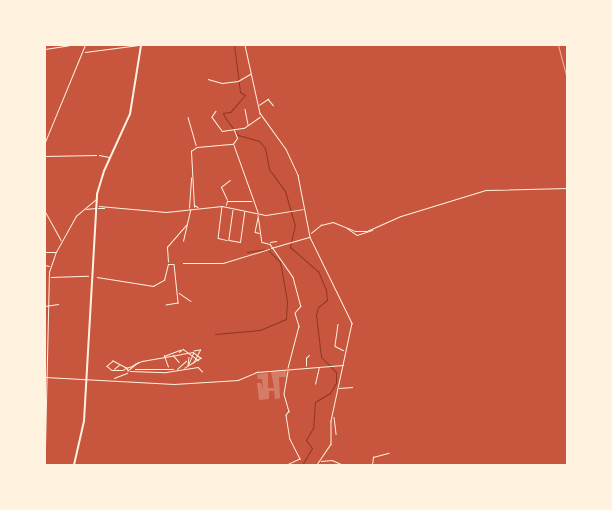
<!DOCTYPE html>
<html>
<head>
<meta charset="utf-8">
<style>
  body { margin:0 }
  #map { position:relative; width:612px; height:510px; overflow:hidden; background:#c8553d; font-family:"Fira Sans Condensed",sans-serif }
  div>[style] { position:absolute }
  .stream>* { height:1px; margin:-0.5px; padding:0 0.5px; transform-origin:0.5px; border-radius:0.5px; background:#8f3625 }
  .building>* { inset:0; background:#d67c66 }
  .path>* { height:0.5px; margin:-0.25px; padding:0 0.25px; transform-origin:0.25px; border-radius:0.25px; background:#fff3e0 }
  .service>* { height:0.5px; margin:-0.25px; padding:0 0.25px; transform-origin:0.25px; border-radius:0.25px; background:#fff3e0 }
  .minor>* { height:0.5px; margin:-0.25px; padding:0 0.25px; transform-origin:0.25px; border-radius:0.25px; background:#fff3e0 }
  .primary>* { height:2px; margin:-1px; padding:0 1px; transform-origin:1px; border-radius:1px; background:#fff3e0 }
  .rail>* { height:1px; margin:-0.5px; padding:0 0.5px; transform-origin:0.5px; border-radius:0.5px; background:#e9b49f }
  span { translate:-50% -50%; white-space:nowrap; text-align:center; line-height:1.15; -webkit-text-stroke:4px #fff3e0; paint-order:stroke }
  .frame { position:absolute; inset:0; border:46px solid #fff3e0; pointer-events:none }
</style>
</head>
<body>
<div id="map">
  <div class="stream">
    <div style="left:234px;top:45px;width:47px;rotate:82.7deg"></div>
    <div style="left:240px;top:92px;width:6px;rotate:31deg"></div>
    <div style="left:245px;top:95px;width:23px;rotate:131deg"></div>
    <div style="left:230px;top:112px;width:7px;rotate:172deg"></div>
    <div style="left:223px;top:113px;width:3px;rotate:72deg"></div>
    <div style="left:224px;top:116px;width:24px;rotate:54deg"></div>
    <div style="left:238px;top:135px;width:22px;rotate:16deg"></div>
    <div style="left:259px;top:141px;width:9px;rotate:49deg"></div>
    <div style="left:265px;top:148px;width:21px;rotate:79deg"></div>
    <div style="left:269px;top:169px;width:27px;rotate:54deg"></div>
    <div style="left:285px;top:191px;width:35px;rotate:74deg"></div>
    <div style="left:295px;top:225px;width:23px;rotate:103deg"></div>
    <div style="left:290px;top:247px;width:37px;rotate:41deg"></div>
    <div style="left:318px;top:271px;width:21px;rotate:67deg"></div>
    <div style="left:326px;top:290px;width:10px;rotate:84deg"></div>
    <div style="left:327px;top:300px;width:11px;rotate:142deg"></div>
    <div style="left:318px;top:307px;width:8px;rotate:104deg"></div>
    <div style="left:316px;top:315px;width:42px;rotate:83.2deg"></div>
    <div style="left:321px;top:357px;width:21px;rotate:45deg"></div>
    <div style="left:336px;top:372px;width:11px;rotate:90deg"></div>
    <div style="left:336px;top:383px;width:12px;rotate:121deg"></div>
    <div style="left:330px;top:393px;width:17px;rotate:149deg"></div>
    <div style="left:315px;top:402px;width:26px;rotate:94deg"></div>
    <div style="left:313px;top:428px;width:14px;rotate:120deg"></div>
    <div style="left:306px;top:440px;width:10px;rotate:53deg"></div>
    <div style="left:312px;top:448px;width:20px;rotate:120deg"></div>
    <div style="left:566px;top:45px;width:6px;rotate:81deg"></div>
    <div style="left:247px;top:252px;width:18px;rotate:-9deg"></div>
    <div style="left:215px;top:334px;width:45px;rotate:-5.1deg"></div>
    <div style="left:260px;top:330px;width:28px;rotate:-23deg"></div>
    <div style="left:286px;top:319px;width:18px;rotate:-87deg"></div>
    <div style="left:287px;top:301px;width:40px;rotate:-100deg"></div>
    <div style="left:280px;top:262px;width:17px;rotate:-135deg"></div>
  </div>
  <div class="building">
    <div style="clip-path:polygon(286px 371px,287px 377px,279px 377px,280px 398px,275px 399px,274px 391px,269px 391px,269px 399px,259px 400px,257px 383px,261px 383px,263px 390px,262px 379px,258px 379px,257px 374px,268px 373px,268px 388px,274px 388px,271px 372px)"></div>
  </div>
  <div class="path">
    <div style="left:45px;top:156px;width:51px;rotate:-1.1deg"></div>
    <div style="left:183px;top:263px;width:40px"></div>
    <div style="left:223px;top:263px;width:48px;rotate:-16.9deg"></div>
    <div style="left:51px;top:277px;width:37px;rotate:-2deg"></div>
    <div style="left:179px;top:352px;width:5px;rotate:-37deg"></div>
    <div style="left:183px;top:349px;width:19px;rotate:36deg"></div>
    <div style="left:181px;top:354px;width:12px;rotate:-9deg"></div>
    <div style="left:193px;top:352px;width:10px;rotate:37deg"></div>
    <div style="left:201px;top:358px;width:19px;rotate:148deg"></div>
    <div style="left:173px;top:355px;width:9px;rotate:49deg"></div>
    <div style="left:189px;top:357px;width:8px;rotate:97deg"></div>
    <div style="left:188px;top:365px;width:13px;rotate:-67deg"></div>
    <div style="left:139px;top:362px;width:14px;rotate:141deg"></div>
    <div style="left:128px;top:371px;width:4px;rotate:-124deg"></div>
    <div style="left:126px;top:368px;width:15px;rotate:-152deg"></div>
    <div style="left:113px;top:361px;width:8px;rotate:140deg"></div>
    <div style="left:107px;top:366px;width:6px;rotate:39deg"></div>
    <div style="left:112px;top:370px;width:11px"></div>
    <div style="left:123px;top:370px;width:4px;rotate:-34deg"></div>
    <div style="left:126px;top:368px;width:6px;rotate:-18deg"></div>
    <div style="left:132px;top:366px;width:4px;rotate:-34deg"></div>
    <div style="left:135px;top:364px;width:8px;rotate:-23deg"></div>
    <div style="left:142px;top:361px;width:39px;rotate:-10deg"></div>
    <div style="left:193px;top:363px;width:15px;rotate:-62deg"></div>
    <div style="left:200px;top:350px;width:6px;rotate:171deg"></div>
    <div style="left:168px;top:367px;width:12px;rotate:-110deg"></div>
    <div style="left:164px;top:356px;width:17px;rotate:-21deg"></div>
    <div style="left:114px;top:369px;width:6px;rotate:-39deg"></div>
    <div style="left:135px;top:369px;width:39px"></div>
    <div style="left:177px;top:369px;width:12px;rotate:-42deg"></div>
    <div style="left:130px;top:371px;width:36px;rotate:2deg"></div>
    <div style="left:166px;top:372px;width:32px;rotate:-9deg"></div>
    <div style="left:198px;top:367px;width:6px;rotate:45deg"></div>
    <div style="left:114px;top:378px;width:14px;rotate:-21deg"></div>
  </div>
  <div class="service">
    <div style="left:208px;top:79px;width:15px;rotate:16deg"></div>
    <div style="left:222px;top:83px;width:16px;rotate:-7deg"></div>
    <div style="left:238px;top:81px;width:14px;rotate:-30deg"></div>
    <div style="left:234px;top:145px;width:71px;rotate:70.3deg"></div>
    <div style="left:227px;top:200px;width:14px;rotate:-115deg"></div>
    <div style="left:221px;top:187px;width:11px;rotate:-38deg"></div>
    <div style="left:194px;top:205px;width:4px;rotate:27deg"></div>
    <div style="left:226px;top:205px;width:4px;rotate:-76deg"></div>
    <div style="left:227px;top:201px;width:25px"></div>
    <div style="left:222px;top:206px;width:32px;rotate:97deg"></div>
    <div style="left:218px;top:238px;width:9px;rotate:13deg"></div>
    <div style="left:189px;top:208px;width:30px;rotate:-86deg"></div>
    <div style="left:233px;top:210px;width:30px;rotate:98deg"></div>
    <div style="left:229px;top:240px;width:11px;rotate:10deg"></div>
    <div style="left:240px;top:242px;width:30px;rotate:-82deg"></div>
    <div style="left:258px;top:215px;width:27px;rotate:82deg"></div>
    <div style="left:262px;top:242px;width:8px;rotate:14deg"></div>
    <div style="left:270px;top:244px;width:40px;rotate:55.1deg"></div>
    <div style="left:293px;top:277px;width:30px;rotate:75deg"></div>
    <div style="left:301px;top:306px;width:9px;rotate:131deg"></div>
    <div style="left:295px;top:313px;width:14px;rotate:73deg"></div>
    <div style="left:299px;top:326px;width:43px;rotate:104.7deg"></div>
    <div style="left:258px;top:218px;width:14px;rotate:102deg"></div>
    <div style="left:255px;top:232px;width:4px;rotate:14deg"></div>
    <div style="left:183px;top:241px;width:32px;rotate:-77deg"></div>
    <div style="left:270px;top:242px;width:6px;rotate:-9deg"></div>
    <div style="left:271px;top:248px;width:40px;rotate:-16deg"></div>
    <div style="left:168px;top:262px;width:15px;rotate:-94deg"></div>
    <div style="left:167px;top:247px;width:29px;rotate:-49deg"></div>
    <div style="left:45px;top:265px;width:4px;rotate:14deg"></div>
    <div style="left:97px;top:277px;width:57px;rotate:9.1deg"></div>
    <div style="left:153px;top:286px;width:13px;rotate:-29deg"></div>
    <div style="left:164px;top:280px;width:16px;rotate:-76deg"></div>
    <div style="left:168px;top:264px;width:6px"></div>
    <div style="left:174px;top:264px;width:39px;rotate:84deg"></div>
    <div style="left:178px;top:303px;width:12px;rotate:171deg"></div>
    <div style="left:179px;top:293px;width:14px;rotate:34deg"></div>
    <div style="left:338px;top:324px;width:22px;rotate:98deg"></div>
    <div style="left:335px;top:346px;width:9px;rotate:27deg"></div>
    <div style="left:288px;top:371px;width:23px;rotate:100deg"></div>
    <div style="left:284px;top:394px;width:18px;rotate:74deg"></div>
    <div style="left:289px;top:411px;width:5px;rotate:127deg"></div>
    <div style="left:286px;top:415px;width:24px;rotate:81deg"></div>
    <div style="left:290px;top:439px;width:22px;rotate:63deg"></div>
    <div style="left:300px;top:459px;width:12px;rotate:156deg"></div>
    <div style="left:339px;top:388px;width:13px;rotate:-4deg"></div>
    <div style="left:334px;top:417px;width:17px;rotate:83deg"></div>
  </div>
  <div class="minor">
    <div style="left:245px;top:45px;width:70px;rotate:77.6deg"></div>
    <div style="left:260px;top:113px;width:44px;rotate:54.2deg"></div>
    <div style="left:286px;top:149px;width:29px;rotate:65deg"></div>
    <div style="left:298px;top:175px;width:63px;rotate:79deg"></div>
    <div style="left:310px;top:237px;width:96px;rotate:64deg"></div>
    <div style="left:352px;top:323px;width:100px;rotate:102.1deg"></div>
    <div style="left:331px;top:421px;width:23px;rotate:90deg"></div>
    <div style="left:331px;top:444px;width:25px;rotate:124deg"></div>
    <div style="left:45px;top:49px;width:24px;rotate:-9deg"></div>
    <div style="left:85px;top:52px;width:54px;rotate:-7.4deg"></div>
    <div style="left:259px;top:105px;width:11px;rotate:-34deg"></div>
    <div style="left:268px;top:99px;width:8px;rotate:50deg"></div>
    <div style="left:245px;top:109px;width:16px;rotate:79deg"></div>
    <div style="left:216px;top:111px;width:7px;rotate:124deg"></div>
    <div style="left:212px;top:117px;width:17px;rotate:54deg"></div>
    <div style="left:222px;top:131px;width:22px;rotate:-8deg"></div>
    <div style="left:244px;top:128px;width:19px;rotate:-35deg"></div>
    <div style="left:188px;top:117px;width:29px;rotate:74deg"></div>
    <div style="left:45px;top:142px;width:105px;rotate:-67.6deg"></div>
    <div style="left:99px;top:155px;width:10px;rotate:11deg"></div>
    <div style="left:99px;top:206px;width:67px;rotate:5.1deg"></div>
    <div style="left:166px;top:212px;width:56px;rotate:-6.1deg"></div>
    <div style="left:222px;top:206px;width:45px;rotate:11.6deg"></div>
    <div style="left:266px;top:215px;width:37px;rotate:-9deg"></div>
    <div style="left:194px;top:207px;width:56px;rotate:-93.1deg"></div>
    <div style="left:191px;top:151px;width:7px;rotate:-34deg"></div>
    <div style="left:197px;top:147px;width:36px;rotate:-5deg"></div>
    <div style="left:233px;top:144px;width:7px;rotate:-56deg"></div>
    <div style="left:237px;top:138px;width:9px;rotate:-111deg"></div>
    <div style="left:98px;top:208px;width:7px"></div>
    <div style="left:86px;top:209px;width:9px;rotate:-6deg"></div>
    <div style="left:45px;top:211px;width:33px;rotate:61deg"></div>
    <div style="left:347px;top:228px;width:12px;rotate:35deg"></div>
    <div style="left:357px;top:235px;width:16px;rotate:-18deg"></div>
    <div style="left:311px;top:233px;width:13px;rotate:-39deg"></div>
    <div style="left:321px;top:225px;width:12px;rotate:-14deg"></div>
    <div style="left:333px;top:222px;width:24px;rotate:22deg"></div>
    <div style="left:355px;top:231px;width:12px"></div>
    <div style="left:367px;top:231px;width:37px;rotate:-24deg"></div>
    <div style="left:401px;top:216px;width:89px;rotate:-17deg"></div>
    <div style="left:486px;top:190px;width:81px;rotate:-1.4deg"></div>
    <div style="left:45px;top:252px;width:11px"></div>
    <div style="left:45px;top:306px;width:13px;rotate:-9deg"></div>
    <div style="left:306px;top:366px;width:8px;rotate:-90deg"></div>
    <div style="left:306px;top:358px;width:4px;rotate:-45deg"></div>
    <div style="left:45px;top:377px;width:129px;rotate:3.1deg"></div>
    <div style="left:174px;top:384px;width:64px;rotate:-3.6deg"></div>
    <div style="left:238px;top:380px;width:21px;rotate:-23deg"></div>
    <div style="left:257px;top:372px;width:86px;rotate:-4.7deg"></div>
    <div style="left:315px;top:384px;width:17px;rotate:-77deg"></div>
    <div style="left:45px;top:447px;width:175px;rotate:-88.7deg"></div>
    <div style="left:49px;top:272px;width:21px;rotate:-71deg"></div>
    <div style="left:56px;top:252px;width:41px;rotate:-60.9deg"></div>
    <div style="left:76px;top:216px;width:26px;rotate:-40deg"></div>
    <div style="left:321px;top:461px;width:11px;rotate:-5deg"></div>
    <div style="left:332px;top:460px;width:12px;rotate:24deg"></div>
    <div style="left:372px;top:465px;width:8px;rotate:-83deg"></div>
    <div style="left:373px;top:457px;width:16px;rotate:-15deg"></div>
  </div>
  <div class="primary">
    <div style="left:74px;top:465px;width:45px;rotate:-77.2deg"></div>
    <div style="left:84px;top:421px;width:227px;rotate:-86.7deg"></div>
    <div style="left:97px;top:194px;width:24px;rotate:-73deg"></div>
    <div style="left:104px;top:171px;width:63px;rotate:-65.5deg"></div>
    <div style="left:130px;top:114px;width:70px;rotate:-80.9deg"></div>
  </div>
  <div class="rail">
    <div style="left:558px;top:45px;width:34px;rotate:75deg"></div>
  </div>
  <div class="frame"></div>
</div>
</body>
</html>
